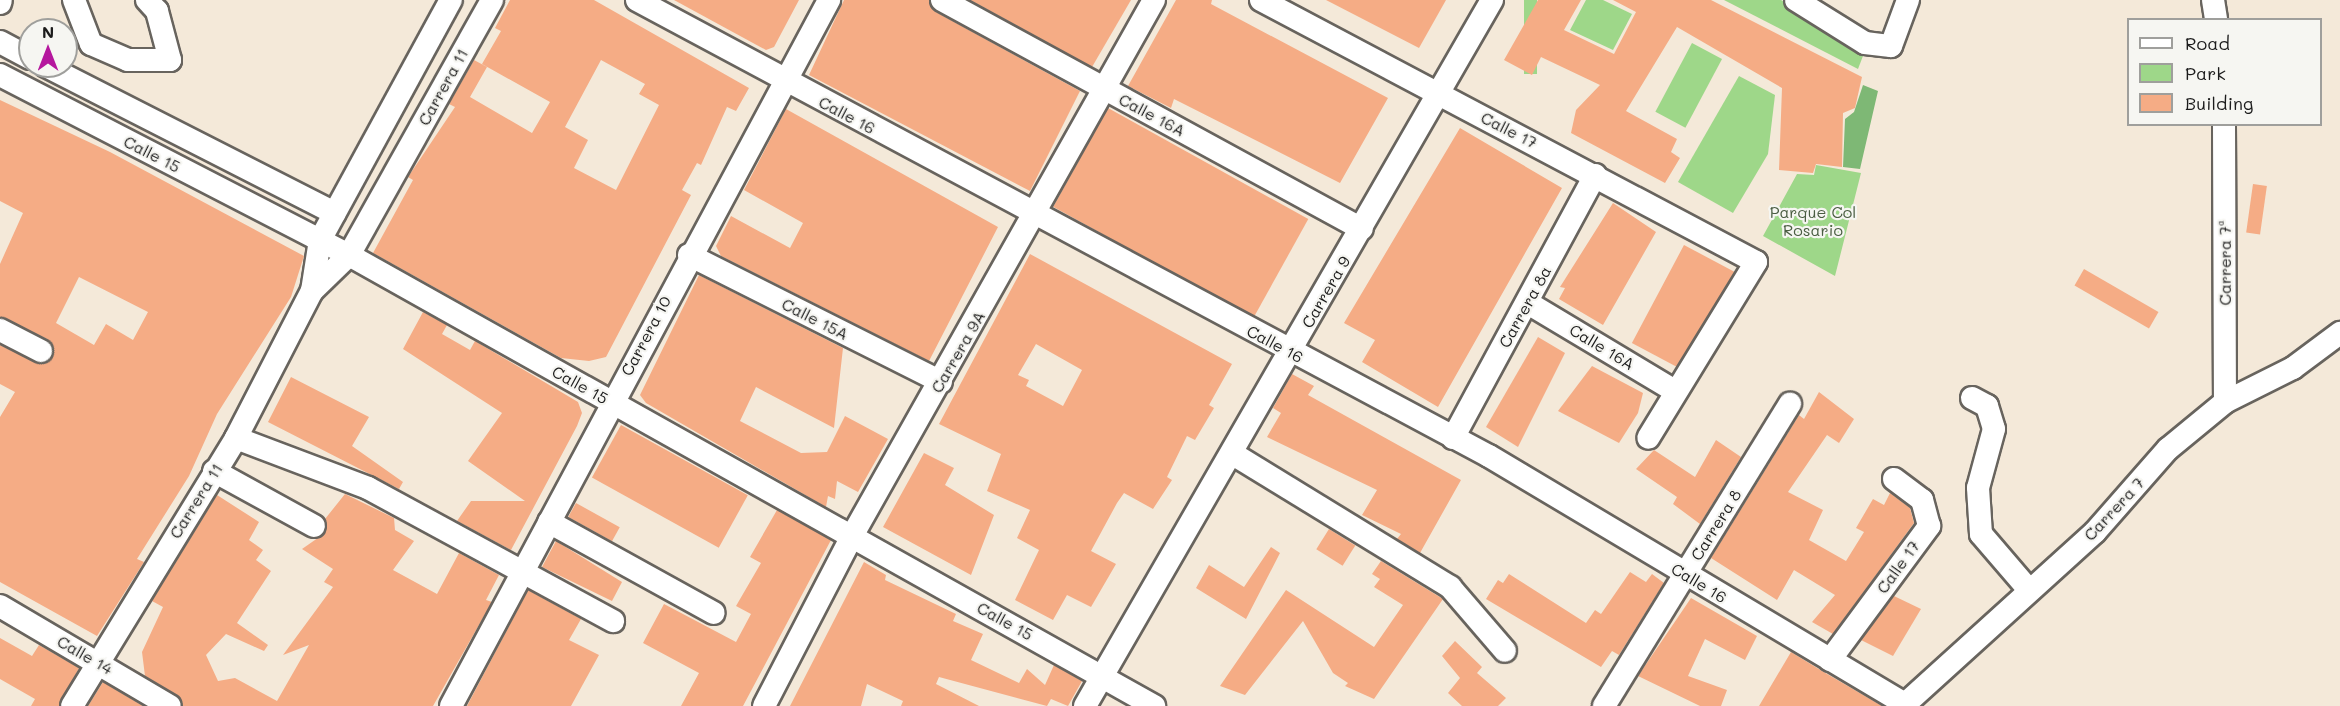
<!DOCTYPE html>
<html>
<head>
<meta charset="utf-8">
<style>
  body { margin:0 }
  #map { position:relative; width:2340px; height:706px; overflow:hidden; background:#f4e9d9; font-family:Mali,sans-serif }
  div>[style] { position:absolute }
  .green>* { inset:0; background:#9ed789; transform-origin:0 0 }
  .forest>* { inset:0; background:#7eb875 }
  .building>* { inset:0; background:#f5ac85; transform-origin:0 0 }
  .roads { filter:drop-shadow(2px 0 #68645e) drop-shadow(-2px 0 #68645e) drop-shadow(0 2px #68645e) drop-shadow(0 -2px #68645e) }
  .minor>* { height:22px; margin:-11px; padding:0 11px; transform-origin:11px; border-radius:11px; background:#fff }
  span { translate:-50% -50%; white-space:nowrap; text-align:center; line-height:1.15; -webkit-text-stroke:4.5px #f6f6f2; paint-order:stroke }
  .street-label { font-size:16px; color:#1c1c1c }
  .park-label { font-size:16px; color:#4a5d42 }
  .legend { position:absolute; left:2127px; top:18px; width:195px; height:108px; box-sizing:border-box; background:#f6f6f2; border:2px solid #9f9f9c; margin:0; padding:8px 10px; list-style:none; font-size:18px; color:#1c1c1c }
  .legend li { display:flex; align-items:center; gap:12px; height:30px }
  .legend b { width:30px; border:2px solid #9f9f9c }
  .north { position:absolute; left:18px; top:18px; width:60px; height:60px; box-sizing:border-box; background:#f6f6f2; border:2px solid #9f9f9c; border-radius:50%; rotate:0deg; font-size:16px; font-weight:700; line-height:24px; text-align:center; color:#1c1c1c }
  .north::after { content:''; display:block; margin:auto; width:21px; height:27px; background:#b5179e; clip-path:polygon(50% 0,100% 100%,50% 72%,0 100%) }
</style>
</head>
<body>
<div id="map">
  <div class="green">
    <div style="left:1524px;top:0;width:13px;height:74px"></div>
    <div style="clip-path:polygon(1586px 0,1603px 0,1632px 14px,1613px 50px,1570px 30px)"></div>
    <div style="clip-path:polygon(1724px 0,1781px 0,1866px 48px,1858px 69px)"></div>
    <div style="left:1692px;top:43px;width:34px;height:78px;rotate:28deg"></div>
    <div style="clip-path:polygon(1739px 76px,1775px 95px,1768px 154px,1733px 213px,1678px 182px)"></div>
    <div style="clip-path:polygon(1816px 165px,1861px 173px,1835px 276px,1763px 236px,1797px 174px,1814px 175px)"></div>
  </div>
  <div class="forest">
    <div style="clip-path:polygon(1863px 85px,1878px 91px,1860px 169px,1843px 167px,1845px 119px,1854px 112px)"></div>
  </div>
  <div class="building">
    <div style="clip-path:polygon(evenodd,510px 0,594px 0,749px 88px,736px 111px,727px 107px,701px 165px,697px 163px,682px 190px,691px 195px,606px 357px,589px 361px,561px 358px,373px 253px,413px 180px,408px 177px,455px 107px,449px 104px,474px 60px,487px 67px,470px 97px,532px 133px,550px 102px,482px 64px,501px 31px,495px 28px,510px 0,601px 60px,645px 84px,639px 94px,659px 105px,616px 190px,574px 168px,588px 140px,565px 127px,601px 60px)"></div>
    <div style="clip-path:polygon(674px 0,799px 0,774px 47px,766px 50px)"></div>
    <div style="clip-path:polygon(844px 0,929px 0,936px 12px,1080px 91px,1030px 191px,809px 75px)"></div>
    <div style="clip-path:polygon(970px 0,1131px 0,1092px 67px)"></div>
    <div style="clip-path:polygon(1176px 0,1212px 0,1211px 4px,1388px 98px,1340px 183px,1174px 99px,1171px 108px,1128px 86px)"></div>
    <div style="clip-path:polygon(1326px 0,1446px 0,1419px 48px)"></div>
    <div style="clip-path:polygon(1538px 0,1581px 0,1564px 30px,1614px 54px,1636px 12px,1613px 0,1711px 0,1862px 77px,1855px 108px,1843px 113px,1842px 167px,1816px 164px,1813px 173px,1779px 170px,1782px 88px,1677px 27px,1626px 111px,1677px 139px,1671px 152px,1680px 158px,1665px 183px,1571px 133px,1576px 110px,1600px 85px,1541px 57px,1532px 75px,1504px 60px)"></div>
    <div style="clip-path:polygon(evenodd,0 100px,110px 152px,304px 256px,291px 297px,217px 414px,189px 476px,137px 559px,144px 562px,97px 636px,0 582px,0 417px,15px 392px,0 384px,0 345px,41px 364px,54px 351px,47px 339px,0 317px,0 264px,23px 213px,0 201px,0 100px,79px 277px,148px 312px,133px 340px,106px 324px,94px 345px,56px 323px,79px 277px)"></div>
    <div style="left:1108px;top:108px;width:229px;height:113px;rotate:29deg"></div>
    <div style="clip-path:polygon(786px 109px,998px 227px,929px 361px,721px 256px,716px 246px,731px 216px,790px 248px,803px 223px,744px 190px)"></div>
    <div style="clip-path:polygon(1460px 128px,1562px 188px,1438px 407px,1362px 362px,1375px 340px,1344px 323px)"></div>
    <div style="left:2253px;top:184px;width:14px;height:49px;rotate:8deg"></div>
    <div style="clip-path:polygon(1613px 203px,1656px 232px,1603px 325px,1559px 299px,1565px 288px,1560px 287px)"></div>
    <div style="left:1684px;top:245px;width:57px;height:111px;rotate:28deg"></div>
    <div style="clip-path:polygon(evenodd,1030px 254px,1232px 364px,1209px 405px,1214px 408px,1195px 440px,1187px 436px,1167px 477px,1172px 480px,1153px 509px,1124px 493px,1117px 503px,1091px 551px,1116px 564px,1091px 607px,1067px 595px,1053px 620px,1015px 600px,1039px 550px,1017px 538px,1030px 510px,987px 491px,1001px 454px,939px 424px,1030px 254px,1036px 344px,1082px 370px,1063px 406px,1026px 386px,1029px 380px,1018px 375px,1036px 344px)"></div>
    <div style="left:2084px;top:269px;width:86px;height:19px;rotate:30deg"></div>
    <div style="clip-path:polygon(699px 275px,843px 348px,834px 428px,756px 387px,740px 421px,801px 453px,827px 452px,845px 416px,888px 439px,858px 492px,837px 481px,835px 499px,828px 496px,826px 507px,646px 403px,640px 395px)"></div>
    <div style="clip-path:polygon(423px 312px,447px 325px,442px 334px,470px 350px,475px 341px,578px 402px,582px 413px,577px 426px,511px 550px,457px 521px,471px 501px,525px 501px,468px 461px,502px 413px,403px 349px)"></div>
    <div style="clip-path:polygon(1538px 337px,1565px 353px,1518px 447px,1486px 427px)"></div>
    <div style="clip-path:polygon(1592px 366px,1643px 393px,1638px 413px,1619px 443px,1558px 411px)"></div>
    <div style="clip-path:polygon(1292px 374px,1314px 386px,1308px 395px,1461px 480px,1420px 553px,1397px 539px,1401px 534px,1362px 515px,1377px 490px,1267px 437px,1281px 413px,1273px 408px)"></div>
    <div style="clip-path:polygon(291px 377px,369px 417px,352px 446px,403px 482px,399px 489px,268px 422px)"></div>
    <div style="clip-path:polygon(1819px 392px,1854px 419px,1839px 443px,1827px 435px,1788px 492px,1823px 510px,1809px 540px,1846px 561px,1864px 532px,1856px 528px,1873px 499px,1884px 505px,1890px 493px,1910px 508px,1914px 523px,1833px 634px,1812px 622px,1835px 595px,1794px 570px,1777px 600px,1711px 558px,1799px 415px,1804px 419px)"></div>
    <div style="left:621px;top:425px;width:145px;height:60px;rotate:29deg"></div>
    <div style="clip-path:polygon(1716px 440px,1741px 457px,1700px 524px,1673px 504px,1677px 497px,1636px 469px,1654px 450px,1695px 477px)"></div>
    <div style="clip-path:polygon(924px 453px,954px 468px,945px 485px,994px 515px,971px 575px,883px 527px)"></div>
    <div style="clip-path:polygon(345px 494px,394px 518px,395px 530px,414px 541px,393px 570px,437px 594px,459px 553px,499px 575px,486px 600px,492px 602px,433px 706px,183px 706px,177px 695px,145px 676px,142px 652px,163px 607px,152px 601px,217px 495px,259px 522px,249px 540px,263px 550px,256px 560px,271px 571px,237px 623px,268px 645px,264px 651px,226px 634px,206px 655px,218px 681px,235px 678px,277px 701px,309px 645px,283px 655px,333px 587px,324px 582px,333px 569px,302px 549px,325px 533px,325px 519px)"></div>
    <div style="left:576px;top:503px;width:50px;height:16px;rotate:29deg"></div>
    <div style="clip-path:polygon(777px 510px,831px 540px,743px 706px,681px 706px,699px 673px,643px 643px,664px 604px,736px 642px,751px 614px,736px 606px,761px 563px,750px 557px)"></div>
    <div style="left:1329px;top:529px;width:31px;height:24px;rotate:32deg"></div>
    <div style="clip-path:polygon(556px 541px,622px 582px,612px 601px,542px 567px)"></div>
    <div style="clip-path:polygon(1271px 547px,1280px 553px,1246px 619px,1196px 588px,1209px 565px,1244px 587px)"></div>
    <div style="clip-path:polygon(1381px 561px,1443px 599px,1374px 699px,1345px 686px,1348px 683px,1333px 673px,1303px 621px,1245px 695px,1220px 686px,1286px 590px,1374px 647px,1403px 605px,1374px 587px,1380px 579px,1372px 574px)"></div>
    <div style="clip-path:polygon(864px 562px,886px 575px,885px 580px,956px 614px,953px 621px,983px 634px,971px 660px,1019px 683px,1027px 669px,1045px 685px,1054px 665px,1082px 681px,1068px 706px,1051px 699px,1047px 706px,939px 677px,936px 684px,979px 706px,901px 706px,903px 701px,867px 684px,861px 706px,790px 706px)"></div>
    <div style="clip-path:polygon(1630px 572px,1646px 582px,1652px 574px,1664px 583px,1619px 655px,1612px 651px,1601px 667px,1486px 599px,1498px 580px,1503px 583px,1509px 574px,1586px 623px,1595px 610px,1601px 614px)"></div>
    <div style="clip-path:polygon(528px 590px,581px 619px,569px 640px,599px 655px,571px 706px,467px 706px)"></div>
    <div style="clip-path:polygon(1894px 596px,1921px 609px,1893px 656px,1861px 640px)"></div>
    <div style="clip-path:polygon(1691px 598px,1757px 636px,1745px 660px,1705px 639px,1688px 676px,1727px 690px,1721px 706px,1700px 706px,1638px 676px)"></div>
    <div style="clip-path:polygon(0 638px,32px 656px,39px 645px,79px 668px,59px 706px,31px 706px,35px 699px,0 679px)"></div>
    <div style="clip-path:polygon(1455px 641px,1482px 667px,1477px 673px,1506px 698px,1498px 706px,1462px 706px,1448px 693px,1460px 678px,1442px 656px)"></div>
    <div style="clip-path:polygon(1791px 652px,1822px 671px,1882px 706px,1759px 706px)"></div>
    <div style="clip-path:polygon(103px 682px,143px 706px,88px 706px)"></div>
  </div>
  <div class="roads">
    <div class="minor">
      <div style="left:74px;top:0;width:47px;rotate:68.9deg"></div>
      <div style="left:91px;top:44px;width:40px;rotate:23.4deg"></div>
      <div style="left:128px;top:60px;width:42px"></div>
      <div style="left:170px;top:60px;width:51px;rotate:-104.9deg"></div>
      <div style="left:157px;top:11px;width:15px;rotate:-132deg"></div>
      <div style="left:637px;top:0;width:966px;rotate:28.16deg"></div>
      <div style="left:1489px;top:456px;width:484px;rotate:30.8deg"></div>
      <div style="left:942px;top:0;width:478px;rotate:28.6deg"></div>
      <div style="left:1261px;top:0;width:560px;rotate:27.89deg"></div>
      <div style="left:1756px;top:262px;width:206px;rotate:121.5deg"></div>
      <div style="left:1796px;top:0;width:81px;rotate:31.9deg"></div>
      <div style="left:1865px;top:43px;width:26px;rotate:7deg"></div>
      <div style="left:1891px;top:46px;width:49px;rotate:-69.7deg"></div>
      <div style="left:2213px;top:0;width:20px;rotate:81deg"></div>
      <div style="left:0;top:3px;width:3px;rotate:-72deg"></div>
      <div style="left:0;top:42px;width:34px;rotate:28deg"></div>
      <div style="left:46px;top:66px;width:324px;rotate:27deg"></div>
      <div style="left:0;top:75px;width:393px;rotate:27.3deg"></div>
      <div style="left:349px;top:255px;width:923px;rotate:29.26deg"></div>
      <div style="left:2224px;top:124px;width:278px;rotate:89.8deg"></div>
      <div style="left:689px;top:255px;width:282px;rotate:26.7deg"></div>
      <div style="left:312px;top:291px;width:52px;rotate:-44.2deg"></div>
      <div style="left:349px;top:255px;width:292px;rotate:-60.7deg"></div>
      <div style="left:1528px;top:303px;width:171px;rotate:30.9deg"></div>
      <div style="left:0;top:330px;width:46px;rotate:27.1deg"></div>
      <div style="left:1972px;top:398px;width:17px;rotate:28deg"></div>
      <div style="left:1987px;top:406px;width:24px;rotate:73deg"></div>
      <div style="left:1994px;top:429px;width:61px;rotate:105.2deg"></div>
      <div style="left:1978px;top:488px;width:46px;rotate:86.3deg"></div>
      <div style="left:1981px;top:534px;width:74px;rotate:49.4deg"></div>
      <div style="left:236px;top:438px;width:141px;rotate:20.7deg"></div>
      <div style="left:368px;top:488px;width:279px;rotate:28.5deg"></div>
      <div style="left:1453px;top:438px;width:299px;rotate:-61.6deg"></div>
      <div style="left:1233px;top:454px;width:255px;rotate:31.5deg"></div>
      <div style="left:1450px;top:587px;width:84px;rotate:49.3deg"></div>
      <div style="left:214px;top:471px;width:114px;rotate:28.8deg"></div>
      <div style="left:549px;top:522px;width:188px;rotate:28.9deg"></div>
      <div style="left:0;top:606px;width:197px;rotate:30.5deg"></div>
      <div style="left:1830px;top:660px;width:167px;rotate:-53.5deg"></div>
      <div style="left:1929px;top:526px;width:27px;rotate:-105deg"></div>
      <div style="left:1922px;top:500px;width:35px;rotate:-143deg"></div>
      <div style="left:72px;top:706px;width:314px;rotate:-58.5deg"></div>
      <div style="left:236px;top:438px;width:165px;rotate:-62.7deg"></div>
      <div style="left:312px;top:291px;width:52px;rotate:-81.1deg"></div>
      <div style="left:320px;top:240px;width:273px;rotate:-61.4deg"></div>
      <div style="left:451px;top:706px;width:801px;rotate:-61.83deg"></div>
      <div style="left:764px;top:706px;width:191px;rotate:-62.6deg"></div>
      <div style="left:852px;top:536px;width:615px;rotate:-60.6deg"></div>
      <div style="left:1085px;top:706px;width:815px;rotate:-60.04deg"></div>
      <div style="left:1604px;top:706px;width:355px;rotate:-58.4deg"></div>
      <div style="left:1903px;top:706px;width:259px;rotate:-42.2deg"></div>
      <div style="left:2095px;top:532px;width:111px;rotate:-48.7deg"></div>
      <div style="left:2168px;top:449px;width:74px;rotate:-39.5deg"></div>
      <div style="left:2225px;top:402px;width:76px;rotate:-26.6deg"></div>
      <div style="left:2293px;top:368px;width:59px;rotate:-36.7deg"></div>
    </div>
  </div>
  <div class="street-label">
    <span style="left:443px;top:87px;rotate:-61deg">Carrera 11</span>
    <span style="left:847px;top:115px;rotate:28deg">Calle 16</span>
    <span style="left:1152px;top:115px;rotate:28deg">Calle 16A</span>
    <span style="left:1509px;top:130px;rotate:27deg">Calle 17</span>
    <span style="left:152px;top:154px;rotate:27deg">Calle 15</span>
    <span style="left:2225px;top:263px;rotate:-90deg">Carrera 7ª</span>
    <span style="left:1326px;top:292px;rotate:-60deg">Carrera 9</span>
    <span style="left:1525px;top:307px;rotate:-61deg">Carrera 8a</span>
    <span style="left:815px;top:319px;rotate:27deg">Calle 15A</span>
    <span style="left:646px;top:336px;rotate:-62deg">Carrera 10</span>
    <span style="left:1275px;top:344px;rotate:28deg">Calle 16</span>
    <span style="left:1602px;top:347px;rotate:31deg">Calle 16A</span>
    <span style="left:958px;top:352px;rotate:-60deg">Carrera 9A</span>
    <span style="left:580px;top:385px;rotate:29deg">Calle 15</span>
    <span style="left:196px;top:501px;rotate:-58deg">Carrera 11</span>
    <span style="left:2114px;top:509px;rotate:-47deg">Carrera 7</span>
    <span style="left:1716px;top:525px;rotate:-58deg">Carrera 8</span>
    <span style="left:1898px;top:567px;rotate:-54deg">Calle 17</span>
    <span style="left:1699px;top:583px;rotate:31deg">Calle 16</span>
    <span style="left:1005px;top:621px;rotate:29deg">Calle 15</span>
    <span style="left:85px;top:655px;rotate:30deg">Calle 14</span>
  </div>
  <div class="park-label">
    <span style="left:1813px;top:221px">Parque Col<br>Rosario</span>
  </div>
  <ul class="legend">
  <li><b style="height:8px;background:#fff"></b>Road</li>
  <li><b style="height:16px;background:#9ed789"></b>Park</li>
  <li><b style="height:16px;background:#f5ac85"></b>Building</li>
  </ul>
  <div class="north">N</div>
</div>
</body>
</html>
